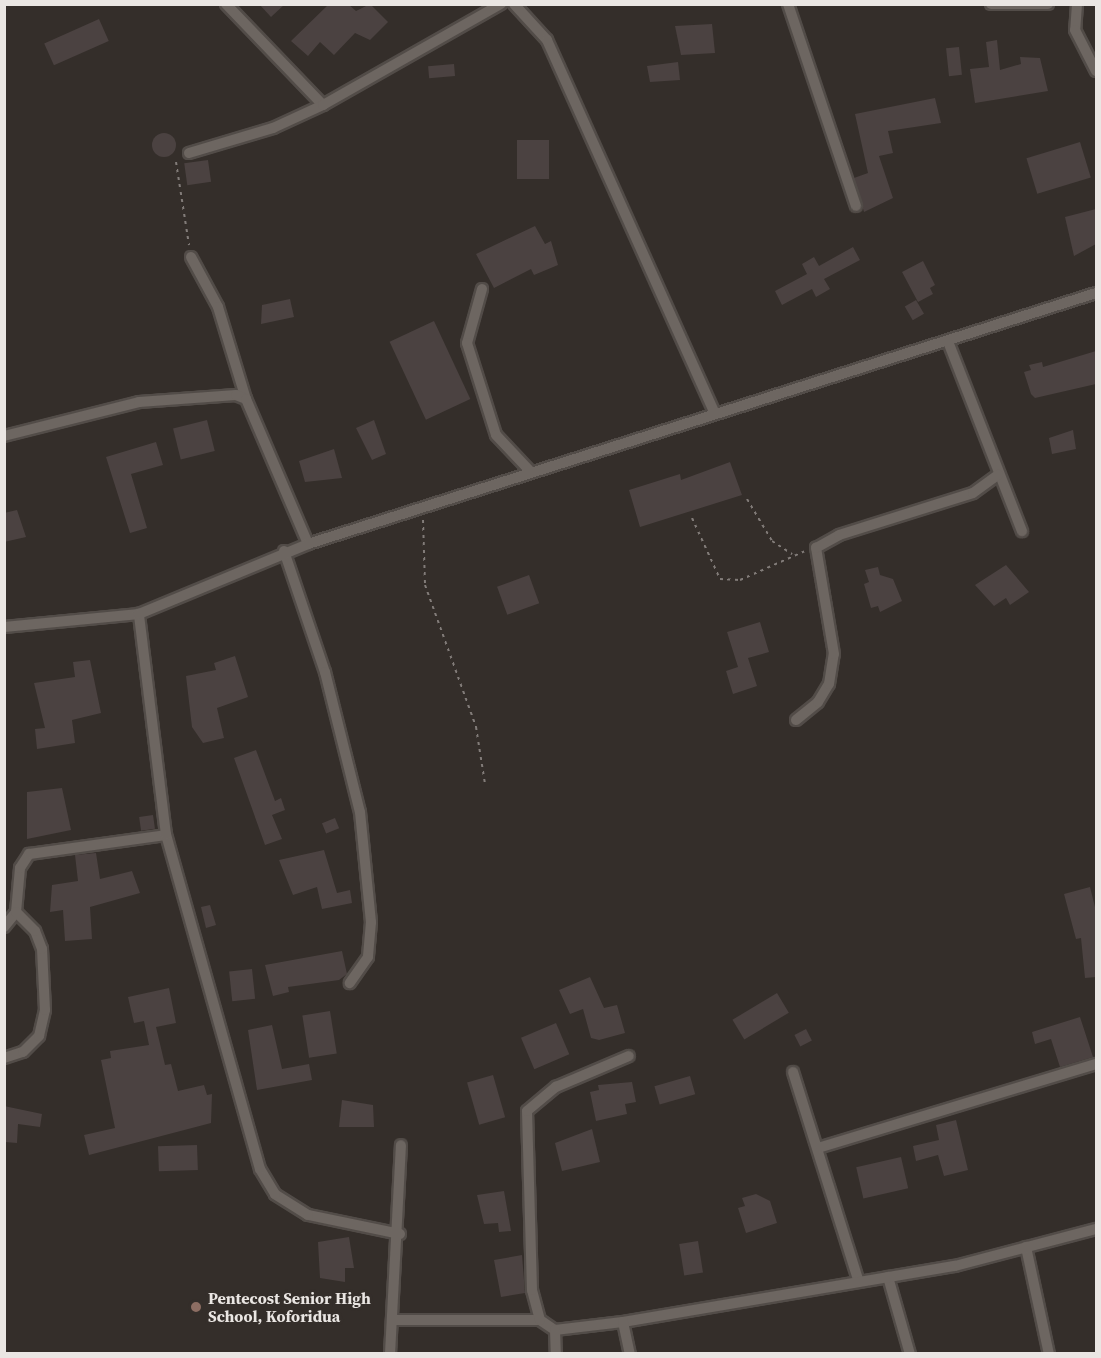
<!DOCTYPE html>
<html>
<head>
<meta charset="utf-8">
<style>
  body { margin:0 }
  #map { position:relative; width:1101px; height:1358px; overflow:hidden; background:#342e2a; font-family:"Source Serif 4",serif }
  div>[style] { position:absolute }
  .building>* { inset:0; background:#4b4241; transform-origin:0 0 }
  .round { border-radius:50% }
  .path>* { height:2px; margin-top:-1px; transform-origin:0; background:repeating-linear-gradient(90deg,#827c79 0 3px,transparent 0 7.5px) }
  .roads { filter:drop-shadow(2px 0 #524c48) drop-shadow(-2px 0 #524c48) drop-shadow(0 2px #524c48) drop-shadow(0 -2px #524c48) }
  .minor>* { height:10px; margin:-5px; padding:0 5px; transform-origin:5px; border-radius:5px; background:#6d6661 }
  .dots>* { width:16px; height:16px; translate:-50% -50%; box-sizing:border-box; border:3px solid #342e2a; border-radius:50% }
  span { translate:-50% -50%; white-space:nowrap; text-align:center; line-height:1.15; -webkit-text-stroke:6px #342e2a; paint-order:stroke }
  .poi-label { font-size:16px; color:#eae6e3; font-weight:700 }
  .left { translate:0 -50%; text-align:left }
  .frame { position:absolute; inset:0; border:6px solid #eae6e3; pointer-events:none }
</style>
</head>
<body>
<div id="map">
  <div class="building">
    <div style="clip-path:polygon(259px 4px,285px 4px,271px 17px)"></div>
    <div style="clip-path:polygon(329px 4px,348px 4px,356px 11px,370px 4px,388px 22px,370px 40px,355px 33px,334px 55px,320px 42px,308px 56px,291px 41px)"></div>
    <div style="left:99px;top:19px;width:24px;height:60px;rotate:66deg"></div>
    <div style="clip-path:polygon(712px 24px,715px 53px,681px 55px,675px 26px)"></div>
    <div style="clip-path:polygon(997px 40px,1000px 70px,1021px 64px,1020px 57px,1040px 58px,1048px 91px,975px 103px,970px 69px,989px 67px,986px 42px)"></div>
    <div style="left:959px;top:47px;width:28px;height:13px;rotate:84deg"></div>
    <div style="clip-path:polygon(678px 62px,680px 80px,650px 82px,647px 66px)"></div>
    <div style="left:454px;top:64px;width:12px;height:26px;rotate:85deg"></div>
    <div style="clip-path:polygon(935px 98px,941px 123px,888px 131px,893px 153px,879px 156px,893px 198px,864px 212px,854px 178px,868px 173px,855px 114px)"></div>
    <div class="round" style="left:152px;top:133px;width:24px;height:24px"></div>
    <div style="left:517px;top:140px;width:32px;height:39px"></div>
    <div style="left:1080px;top:142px;width:37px;height:56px;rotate:73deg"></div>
    <div style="left:208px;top:160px;width:22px;height:24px;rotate:82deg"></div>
    <div style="clip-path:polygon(1096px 209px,1096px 244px,1074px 256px,1065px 217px)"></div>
    <div style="clip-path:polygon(535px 226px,545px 244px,551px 241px,558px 265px,534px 275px,531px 269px,494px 288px,476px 254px)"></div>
    <div style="clip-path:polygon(853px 247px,860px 260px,824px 279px,830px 289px,816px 297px,812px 289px,782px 305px,775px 291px,807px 274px,802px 264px,814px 257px,819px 266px)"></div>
    <div style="clip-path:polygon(923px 261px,935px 285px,930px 288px,933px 294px,918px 302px,902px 272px)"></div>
    <div style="clip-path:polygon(290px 299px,294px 317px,261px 324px,262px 305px)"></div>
    <div style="left:916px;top:300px;width:16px;height:13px;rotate:60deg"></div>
    <div style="left:434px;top:321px;width:86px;height:49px;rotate:65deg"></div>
    <div style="clip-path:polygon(1096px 351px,1096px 384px,1035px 398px,1031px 394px,1024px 372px,1031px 370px,1029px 365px,1042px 362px,1043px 367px)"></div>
    <div style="left:207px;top:420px;width:32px;height:35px;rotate:76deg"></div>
    <div style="clip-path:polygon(374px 420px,386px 454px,372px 460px,356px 428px)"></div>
    <div style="clip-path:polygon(1073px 430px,1076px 449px,1052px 454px,1049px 438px)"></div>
    <div style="clip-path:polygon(156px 442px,163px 465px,131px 474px,147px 528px,130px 533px,106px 457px)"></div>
    <div style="clip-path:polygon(334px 449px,342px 478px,305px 482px,299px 461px)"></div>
    <div style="clip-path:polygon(730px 462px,742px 495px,640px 527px,629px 490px,680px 474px,681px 480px)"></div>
    <div style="clip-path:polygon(17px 510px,26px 537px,4px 542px,4px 513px)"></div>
    <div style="clip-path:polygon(1006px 565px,1029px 592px,1010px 605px,1006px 598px,994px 606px,975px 585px)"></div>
    <div style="clip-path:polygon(878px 567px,880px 575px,893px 579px,902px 601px,880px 612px,878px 606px,871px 608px,864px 584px,869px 582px,865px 570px)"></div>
    <div style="left:529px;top:575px;width:30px;height:34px;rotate:70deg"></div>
    <div style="clip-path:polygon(760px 622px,769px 652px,748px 658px,757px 686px,733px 694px,726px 671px,738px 667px,727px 632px)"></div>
    <div style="clip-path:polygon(235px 656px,248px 697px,217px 708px,224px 738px,203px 743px,192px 727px,186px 676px,216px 670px,214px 663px)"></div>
    <div style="clip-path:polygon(90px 660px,101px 713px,72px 720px,75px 743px,37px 749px,35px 729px,45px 728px,34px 683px,75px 677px,73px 662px)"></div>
    <div style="clip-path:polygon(256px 750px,275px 801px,281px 798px,285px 810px,272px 815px,282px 839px,265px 845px,234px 758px)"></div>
    <div style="clip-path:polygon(62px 788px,71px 830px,27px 839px,27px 792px)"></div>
    <div style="left:153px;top:815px;width:14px;height:14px;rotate:82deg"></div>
    <div style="left:335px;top:818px;width:11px;height:14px;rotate:68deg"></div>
    <div style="clip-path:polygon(324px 850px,337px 893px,350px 890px,352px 903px,322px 909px,317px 887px,293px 895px,279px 860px)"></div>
    <div style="clip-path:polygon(96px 853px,100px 879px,132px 871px,140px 893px,90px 907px,92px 939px,65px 941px,63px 910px,50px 912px,52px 885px,78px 881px,75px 855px)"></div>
    <div style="clip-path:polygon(1090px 887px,1096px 911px,1096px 977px,1085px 978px,1081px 938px,1076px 939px,1064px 894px)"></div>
    <div style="clip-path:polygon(210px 905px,216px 925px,206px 928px,201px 907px)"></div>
    <div style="clip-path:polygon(342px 951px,347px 974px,339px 980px,288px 987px,289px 992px,273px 996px,265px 965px)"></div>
    <div style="left:252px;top:969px;width:30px;height:23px;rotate:84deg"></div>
    <div style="clip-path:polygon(590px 977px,604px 1008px,617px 1005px,625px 1033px,599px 1040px,591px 1038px,583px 1009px,570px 1014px,559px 990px)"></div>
    <div style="clip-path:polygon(169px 988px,176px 1023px,156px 1027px,165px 1065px,171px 1064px,178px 1091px,204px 1085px,207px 1095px,212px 1094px,211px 1123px,89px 1155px,84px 1135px,115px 1128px,101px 1060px,111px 1058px,110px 1051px,149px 1045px,144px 1021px,134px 1023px,128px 997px)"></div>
    <div style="left:777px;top:993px;width:23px;height:52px;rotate:59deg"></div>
    <div style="left:330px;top:1011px;width:43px;height:28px;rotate:81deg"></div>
    <div style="clip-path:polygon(1080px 1017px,1093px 1057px,1060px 1067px,1051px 1039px,1035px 1044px,1032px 1032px)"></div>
    <div style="left:556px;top:1023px;width:34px;height:38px;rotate:67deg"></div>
    <div style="clip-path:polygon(272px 1025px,282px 1069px,309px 1064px,312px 1080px,257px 1090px,248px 1030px)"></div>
    <div style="left:806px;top:1029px;width:13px;height:13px;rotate:63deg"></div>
    <div style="left:493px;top:1075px;width:44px;height:27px;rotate:74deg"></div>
    <div style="left:690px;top:1076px;width:19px;height:37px;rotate:74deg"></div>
    <div style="clip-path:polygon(632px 1082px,636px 1102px,625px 1104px,627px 1114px,596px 1121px,590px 1092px,599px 1090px,598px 1085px)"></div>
    <div style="clip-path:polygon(342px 1100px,373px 1105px,374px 1127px,339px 1127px)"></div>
    <div style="clip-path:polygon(4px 1106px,42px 1114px,40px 1127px,18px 1124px,17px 1143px,5px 1142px)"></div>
    <div style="clip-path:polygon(956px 1120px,968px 1170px,944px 1176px,938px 1155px,916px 1161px,913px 1146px,939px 1140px,936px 1125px)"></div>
    <div style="clip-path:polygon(592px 1129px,600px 1162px,562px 1171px,555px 1143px)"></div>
    <div style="left:197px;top:1145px;width:25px;height:39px;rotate:88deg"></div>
    <div style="left:901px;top:1157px;width:32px;height:46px;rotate:77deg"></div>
    <div style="clip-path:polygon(504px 1191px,511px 1231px,499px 1232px,498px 1223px,484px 1224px,477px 1195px)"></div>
    <div style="clip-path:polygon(756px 1194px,770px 1201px,777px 1223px,746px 1233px,738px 1208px,745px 1206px,742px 1198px)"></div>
    <div style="clip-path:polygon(349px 1237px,354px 1268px,345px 1268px,345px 1282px,320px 1278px,318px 1242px)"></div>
    <div style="left:698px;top:1241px;width:32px;height:19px;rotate:81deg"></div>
    <div style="clip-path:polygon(522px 1255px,525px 1293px,501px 1297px,494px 1260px)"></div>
  </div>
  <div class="path">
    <div style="left:176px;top:162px;width:84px;rotate:81.1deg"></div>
    <div style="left:747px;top:499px;width:49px;rotate:59.2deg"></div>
    <div style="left:772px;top:541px;width:24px;rotate:33deg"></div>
    <div style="left:692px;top:518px;width:67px;rotate:65.3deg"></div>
    <div style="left:720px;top:579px;width:20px;rotate:3deg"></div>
    <div style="left:740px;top:580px;width:71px;rotate:-24deg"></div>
    <div style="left:423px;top:520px;width:65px;rotate:88.2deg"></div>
    <div style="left:425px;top:585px;width:151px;rotate:70.2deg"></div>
    <div style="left:476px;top:727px;width:58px;rotate:81deg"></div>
  </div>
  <div class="roads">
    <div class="minor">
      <div style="left:226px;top:4px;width:140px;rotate:46.2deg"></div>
      <div style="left:514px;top:4px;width:49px;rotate:47.5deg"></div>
      <div style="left:547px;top:40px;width:409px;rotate:65.8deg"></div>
      <div style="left:788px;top:4px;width:213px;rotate:71.4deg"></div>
      <div style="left:991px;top:4px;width:57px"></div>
      <div style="left:1077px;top:4px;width:26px;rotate:94deg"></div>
      <div style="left:1075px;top:30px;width:46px;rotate:62.9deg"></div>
      <div style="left:189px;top:153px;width:88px;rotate:-16.6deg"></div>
      <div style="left:273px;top:128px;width:55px;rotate:-24.7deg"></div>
      <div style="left:323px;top:105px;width:205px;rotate:-29.6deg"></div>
      <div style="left:191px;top:257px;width:57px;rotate:61.6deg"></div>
      <div style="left:218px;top:307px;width:96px;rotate:73.1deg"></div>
      <div style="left:482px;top:289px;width:56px;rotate:105.5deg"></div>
      <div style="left:467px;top:343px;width:96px;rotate:72.5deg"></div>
      <div style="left:496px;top:435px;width:48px;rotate:46.7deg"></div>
      <div style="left:949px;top:344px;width:201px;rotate:68.7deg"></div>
      <div style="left:4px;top:436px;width:139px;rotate:-14.1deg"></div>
      <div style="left:139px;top:402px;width:97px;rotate:-4.1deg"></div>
      <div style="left:236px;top:395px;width:11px;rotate:22deg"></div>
      <div style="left:246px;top:399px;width:158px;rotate:66.8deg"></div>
      <div style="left:284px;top:551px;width:128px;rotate:71.3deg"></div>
      <div style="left:325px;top:672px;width:144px;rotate:76deg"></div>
      <div style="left:360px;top:812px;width:111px;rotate:84.3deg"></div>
      <div style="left:371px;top:922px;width:35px;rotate:95deg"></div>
      <div style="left:368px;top:957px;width:32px;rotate:125deg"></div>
      <div style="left:4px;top:627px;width:136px;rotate:-5.5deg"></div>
      <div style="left:796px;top:720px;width:28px;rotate:-39deg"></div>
      <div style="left:818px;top:702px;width:21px;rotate:-59deg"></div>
      <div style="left:829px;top:684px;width:30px;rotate:-81deg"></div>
      <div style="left:834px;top:654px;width:108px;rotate:-99.6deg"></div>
      <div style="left:816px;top:548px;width:26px;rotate:-29deg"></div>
      <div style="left:839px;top:535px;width:140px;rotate:-17.4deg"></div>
      <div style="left:973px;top:493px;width:31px;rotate:-36deg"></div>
      <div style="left:4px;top:927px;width:19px;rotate:-51deg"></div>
      <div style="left:16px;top:912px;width:44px;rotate:-84.8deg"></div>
      <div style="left:20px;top:868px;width:17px;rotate:-57deg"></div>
      <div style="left:29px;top:854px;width:138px;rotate:-7.9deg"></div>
      <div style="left:4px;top:1058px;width:20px;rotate:-18deg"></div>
      <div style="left:23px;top:1052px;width:23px;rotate:-45deg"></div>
      <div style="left:39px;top:1036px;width:27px;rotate:-77deg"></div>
      <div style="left:45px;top:1010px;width:61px;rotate:-92.8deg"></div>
      <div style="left:42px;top:949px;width:19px;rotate:-111deg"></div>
      <div style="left:35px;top:931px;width:27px;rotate:-135deg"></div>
      <div style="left:793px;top:1072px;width:217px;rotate:72.6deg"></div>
      <div style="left:821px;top:1147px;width:287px;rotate:-16.8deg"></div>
      <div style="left:400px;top:1234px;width:94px;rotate:-168.3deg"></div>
      <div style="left:308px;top:1215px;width:39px;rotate:-148deg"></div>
      <div style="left:275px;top:1194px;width:29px;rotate:-121deg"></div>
      <div style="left:260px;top:1169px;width:347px;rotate:-105.7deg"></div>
      <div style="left:166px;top:835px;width:223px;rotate:-97deg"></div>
      <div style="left:139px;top:614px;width:183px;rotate:-22.5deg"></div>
      <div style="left:308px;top:544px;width:827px;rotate:-17.67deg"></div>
      <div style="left:1026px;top:1247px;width:109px;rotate:77.9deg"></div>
      <div style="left:888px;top:1277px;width:80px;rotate:74.1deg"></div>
      <div style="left:395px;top:1320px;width:145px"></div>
      <div style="left:540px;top:1320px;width:18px;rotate:34deg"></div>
      <div style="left:555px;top:1330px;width:68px;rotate:-6.7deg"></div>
      <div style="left:623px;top:1322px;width:337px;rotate:-9.6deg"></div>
      <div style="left:955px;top:1266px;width:146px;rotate:-14.7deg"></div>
      <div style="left:540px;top:1320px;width:31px;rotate:-105deg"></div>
      <div style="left:532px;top:1290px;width:179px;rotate:-91.6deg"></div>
      <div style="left:527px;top:1111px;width:38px;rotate:-40deg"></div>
      <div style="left:556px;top:1087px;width:79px;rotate:-23deg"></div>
      <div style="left:623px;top:1322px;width:33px;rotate:78deg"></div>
      <div style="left:555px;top:1330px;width:24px;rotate:88deg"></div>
      <div style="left:390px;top:1354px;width:209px;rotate:-87deg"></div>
    </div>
  </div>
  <div class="dots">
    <div style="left:196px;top:1307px;background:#8d6e63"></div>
  </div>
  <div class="poi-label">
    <span class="left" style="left:208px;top:1307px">Pentecost Senior High<br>School, Koforidua</span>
  </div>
  <div class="frame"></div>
</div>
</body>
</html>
